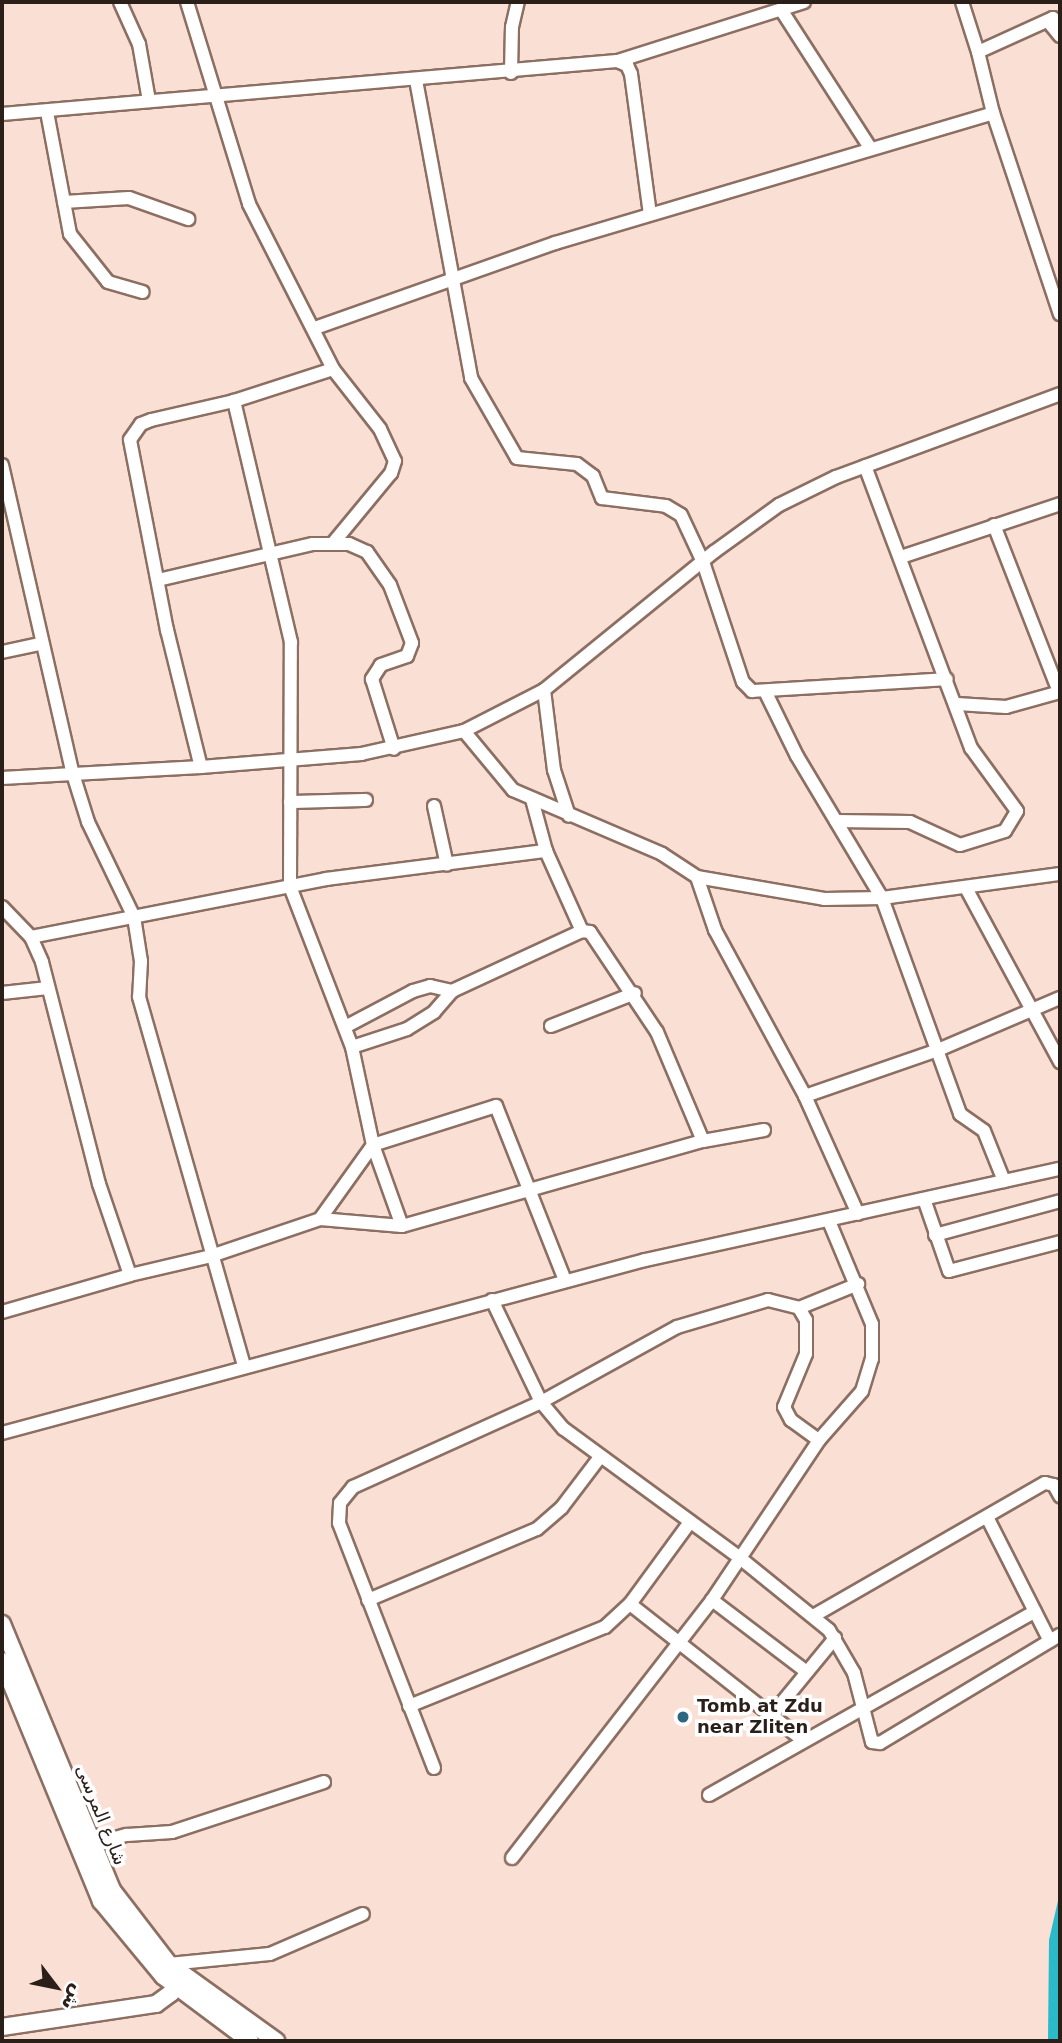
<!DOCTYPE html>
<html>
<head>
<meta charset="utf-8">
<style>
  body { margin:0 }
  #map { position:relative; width:1062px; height:2043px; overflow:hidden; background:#fadfd4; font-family:"DejaVu Sans","Noto Sans Arabic",sans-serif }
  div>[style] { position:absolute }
  .water>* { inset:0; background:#2abaca }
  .roads { filter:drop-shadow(2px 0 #8c6f62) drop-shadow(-2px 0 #8c6f62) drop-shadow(0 2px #8c6f62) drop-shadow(0 -2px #8c6f62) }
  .minor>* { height:12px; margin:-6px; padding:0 6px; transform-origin:6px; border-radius:6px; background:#fff }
  .major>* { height:16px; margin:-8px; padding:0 8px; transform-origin:8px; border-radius:8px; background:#fff }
  .dots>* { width:19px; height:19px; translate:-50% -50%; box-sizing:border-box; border:4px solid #fff; border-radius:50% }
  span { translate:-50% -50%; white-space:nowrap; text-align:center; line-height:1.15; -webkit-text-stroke:7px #fff; paint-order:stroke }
  .poi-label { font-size:18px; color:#2b1f1a; font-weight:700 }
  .left { translate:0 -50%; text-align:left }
  .street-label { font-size:18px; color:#2b1f1a }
  .frame { position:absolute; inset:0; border:4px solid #2b1f1a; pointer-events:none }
  .north { position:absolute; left:21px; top:1952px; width:70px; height:70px; -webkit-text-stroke:5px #fff; paint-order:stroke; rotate:122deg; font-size:19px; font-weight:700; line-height:28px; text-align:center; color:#2b1f1a }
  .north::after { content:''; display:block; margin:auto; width:24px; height:32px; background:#2b1f1a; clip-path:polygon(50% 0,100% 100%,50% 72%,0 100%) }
</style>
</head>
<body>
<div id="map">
  <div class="water">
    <div style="clip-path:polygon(1060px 1892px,1060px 2041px,1048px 2041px,1049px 1940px)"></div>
  </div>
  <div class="roads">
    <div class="minor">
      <div style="left:120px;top:2px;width:46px;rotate:65.7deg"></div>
      <div style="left:139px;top:44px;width:58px;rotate:80deg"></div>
      <div style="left:187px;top:2px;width:211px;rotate:72.9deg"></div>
      <div style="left:249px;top:204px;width:185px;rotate:63deg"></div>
      <div style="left:333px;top:369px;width:104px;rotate:162.1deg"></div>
      <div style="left:234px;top:401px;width:85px;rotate:167.1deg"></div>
      <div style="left:151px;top:420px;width:11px;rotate:158deg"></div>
      <div style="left:141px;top:424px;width:19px;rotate:125deg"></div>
      <div style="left:130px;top:440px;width:194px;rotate:79deg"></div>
      <div style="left:167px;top:630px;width:141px;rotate:76.1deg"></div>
      <div style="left:962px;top:2px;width:52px;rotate:72.3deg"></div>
      <div style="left:782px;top:11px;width:164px;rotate:57.2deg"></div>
      <div style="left:1060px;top:36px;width:13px;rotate:-129deg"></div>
      <div style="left:1052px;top:26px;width:8px;rotate:-83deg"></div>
      <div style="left:1053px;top:18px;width:82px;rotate:155.6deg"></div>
      <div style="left:978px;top:52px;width:63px;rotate:76.2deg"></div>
      <div style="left:993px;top:113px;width:212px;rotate:71.6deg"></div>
      <div style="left:618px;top:61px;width:195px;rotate:-17.6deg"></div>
      <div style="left:511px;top:73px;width:46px;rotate:-88.8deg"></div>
      <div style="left:512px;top:27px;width:26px;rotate:-77deg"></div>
      <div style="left:416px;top:80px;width:303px;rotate:79.5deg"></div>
      <div style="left:471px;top:378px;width:92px;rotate:60.1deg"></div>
      <div style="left:517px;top:458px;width:60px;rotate:5.7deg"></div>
      <div style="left:577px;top:464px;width:20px;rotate:37deg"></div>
      <div style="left:593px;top:476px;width:24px;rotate:68deg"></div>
      <div style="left:602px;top:498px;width:64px;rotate:7.1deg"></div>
      <div style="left:666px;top:506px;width:17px;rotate:31deg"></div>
      <div style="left:681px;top:515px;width:52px;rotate:64.9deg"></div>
      <div style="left:703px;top:562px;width:126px;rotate:71.6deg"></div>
      <div style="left:743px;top:682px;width:13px;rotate:45deg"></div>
      <div style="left:752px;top:691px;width:195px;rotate:-3.5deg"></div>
      <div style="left:47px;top:112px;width:124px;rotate:79.3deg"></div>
      <div style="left:70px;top:234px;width:61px;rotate:51.6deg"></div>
      <div style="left:108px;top:282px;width:36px;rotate:16deg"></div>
      <div style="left:2px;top:114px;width:617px;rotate:-4.93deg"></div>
      <div style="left:617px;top:61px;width:11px;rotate:22deg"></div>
      <div style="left:627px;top:65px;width:10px;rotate:66deg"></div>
      <div style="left:631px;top:74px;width:141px;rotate:82.3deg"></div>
      <div style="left:64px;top:202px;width:65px;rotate:-3.5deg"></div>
      <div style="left:129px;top:198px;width:63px;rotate:19.6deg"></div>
      <div style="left:315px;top:328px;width:255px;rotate:-19.5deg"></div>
      <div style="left:555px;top:243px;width:457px;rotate:-16.5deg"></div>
      <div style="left:333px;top:369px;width:76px;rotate:51.9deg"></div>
      <div style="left:380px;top:429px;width:35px;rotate:65deg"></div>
      <div style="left:395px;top:461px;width:13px;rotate:108deg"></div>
      <div style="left:391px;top:473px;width:89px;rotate:129.6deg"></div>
      <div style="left:2px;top:465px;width:317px;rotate:77.1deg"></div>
      <div style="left:73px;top:774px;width:128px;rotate:-3.1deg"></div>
      <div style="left:201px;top:767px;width:161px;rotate:-4.6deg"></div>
      <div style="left:361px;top:754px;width:106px;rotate:-12.6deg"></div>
      <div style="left:464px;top:731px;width:90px;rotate:-27.1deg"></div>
      <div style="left:544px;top:690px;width:219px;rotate:-39.1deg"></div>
      <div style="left:714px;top:552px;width:80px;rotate:-35.9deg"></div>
      <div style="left:779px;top:505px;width:64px;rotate:-26.2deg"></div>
      <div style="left:836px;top:477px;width:239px;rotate:-20.3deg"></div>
      <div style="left:994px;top:525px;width:179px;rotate:68.7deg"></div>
      <div style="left:901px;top:557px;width:168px;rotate:-18.4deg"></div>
      <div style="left:158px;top:580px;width:159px;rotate:-13.1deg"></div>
      <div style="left:313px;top:544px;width:36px"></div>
      <div style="left:349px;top:544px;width:20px;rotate:24deg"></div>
      <div style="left:367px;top:552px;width:40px;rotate:55.1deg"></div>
      <div style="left:390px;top:585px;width:62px;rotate:69.2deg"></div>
      <div style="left:412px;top:643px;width:14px;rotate:111deg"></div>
      <div style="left:407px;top:656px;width:28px;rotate:161deg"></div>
      <div style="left:381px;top:665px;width:17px;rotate:123deg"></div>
      <div style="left:372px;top:679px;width:73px;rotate:72.6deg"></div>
      <div style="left:2px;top:652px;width:40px;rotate:-12deg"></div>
      <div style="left:544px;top:690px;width:81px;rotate:82.9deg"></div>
      <div style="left:554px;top:770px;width:48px;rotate:71.9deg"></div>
      <div style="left:766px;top:693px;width:70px;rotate:63.8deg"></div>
      <div style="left:797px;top:756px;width:165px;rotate:59.1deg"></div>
      <div style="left:882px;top:898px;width:230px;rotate:70.1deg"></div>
      <div style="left:960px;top:1114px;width:29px;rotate:35deg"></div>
      <div style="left:984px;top:1131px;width:54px;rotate:68.2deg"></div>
      <div style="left:957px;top:704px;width:49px;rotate:3.5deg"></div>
      <div style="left:1006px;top:707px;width:56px;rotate:-15.5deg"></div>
      <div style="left:464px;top:731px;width:77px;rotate:50.3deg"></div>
      <div style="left:513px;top:790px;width:162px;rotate:23.2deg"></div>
      <div style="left:662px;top:854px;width:42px;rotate:33.3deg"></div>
      <div style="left:697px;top:877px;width:56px;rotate:71.2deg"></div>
      <div style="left:715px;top:930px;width:189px;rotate:61.5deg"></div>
      <div style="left:805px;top:1096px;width:129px;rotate:65.8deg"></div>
      <div style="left:2px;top:778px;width:71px;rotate:-3.2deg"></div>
      <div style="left:73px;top:774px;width:50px;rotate:72.6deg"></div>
      <div style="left:88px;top:822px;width:106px;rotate:64.2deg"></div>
      <div style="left:134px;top:917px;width:45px;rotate:81deg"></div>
      <div style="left:141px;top:961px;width:36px;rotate:93deg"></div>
      <div style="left:139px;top:997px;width:384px;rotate:74.1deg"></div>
      <div style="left:290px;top:802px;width:76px;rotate:-1.5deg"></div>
      <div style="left:434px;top:806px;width:60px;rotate:77.6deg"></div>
      <div style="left:836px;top:821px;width:74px;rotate:0.8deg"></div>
      <div style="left:910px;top:822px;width:55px;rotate:24.7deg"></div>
      <div style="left:960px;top:845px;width:47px;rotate:-17.3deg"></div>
      <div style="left:1005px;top:831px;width:23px;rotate:-59deg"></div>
      <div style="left:1017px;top:811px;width:78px;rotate:-126.1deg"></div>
      <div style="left:971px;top:748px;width:301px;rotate:-110.6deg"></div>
      <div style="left:546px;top:851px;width:88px;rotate:65.8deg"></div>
      <div style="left:697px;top:877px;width:129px;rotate:9.8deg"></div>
      <div style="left:824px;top:899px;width:58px;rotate:-1deg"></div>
      <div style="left:882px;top:898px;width:180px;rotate:-7.7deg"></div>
      <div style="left:966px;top:888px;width:198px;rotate:61.6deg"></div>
      <div style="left:2px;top:907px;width:42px;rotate:46deg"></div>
      <div style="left:31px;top:937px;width:27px;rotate:66deg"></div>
      <div style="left:42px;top:962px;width:229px;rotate:75.6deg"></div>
      <div style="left:99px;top:1184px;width:96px;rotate:71.2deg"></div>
      <div style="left:130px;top:1275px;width:83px;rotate:-13.2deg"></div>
      <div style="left:211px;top:1256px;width:115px;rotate:-18.7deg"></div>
      <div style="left:320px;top:1219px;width:82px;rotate:4.9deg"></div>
      <div style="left:402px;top:1226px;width:86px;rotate:-109.7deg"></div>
      <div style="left:373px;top:1145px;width:100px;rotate:-102.1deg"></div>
      <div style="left:352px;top:1047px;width:173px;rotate:-111.1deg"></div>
      <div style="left:290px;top:886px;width:244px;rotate:-89.8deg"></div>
      <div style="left:291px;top:642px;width:248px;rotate:-103.3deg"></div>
      <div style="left:31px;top:937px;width:301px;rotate:-11.1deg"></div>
      <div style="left:326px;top:879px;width:222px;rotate:-7.3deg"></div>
      <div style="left:546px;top:851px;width:54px;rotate:-105.1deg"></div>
      <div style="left:2px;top:993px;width:46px;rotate:-6.2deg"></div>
      <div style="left:551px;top:1026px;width:90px;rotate:-21.4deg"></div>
      <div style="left:345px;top:1027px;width:77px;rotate:-27.9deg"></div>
      <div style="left:413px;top:991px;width:18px;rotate:-16deg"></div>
      <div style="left:430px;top:986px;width:23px;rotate:13deg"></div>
      <div style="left:352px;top:1047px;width:58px;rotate:-18.1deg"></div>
      <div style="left:407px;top:1029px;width:32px;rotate:-32deg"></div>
      <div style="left:434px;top:1012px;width:28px;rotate:-49deg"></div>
      <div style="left:452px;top:991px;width:143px;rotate:-24.8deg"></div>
      <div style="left:582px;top:931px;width:8px;rotate:7deg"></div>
      <div style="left:590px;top:932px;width:120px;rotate:56.2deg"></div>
      <div style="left:657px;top:1032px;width:118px;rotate:67.1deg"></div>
      <div style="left:805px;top:1096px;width:141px;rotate:-19.1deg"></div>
      <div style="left:938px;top:1050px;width:133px;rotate:-23.1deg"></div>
      <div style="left:924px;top:1199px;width:76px;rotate:70.9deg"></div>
      <div style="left:949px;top:1271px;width:115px;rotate:-14.6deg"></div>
      <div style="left:320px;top:1219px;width:91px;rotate:-54.4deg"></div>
      <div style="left:373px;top:1145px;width:129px;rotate:-17.6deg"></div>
      <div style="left:496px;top:1106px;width:187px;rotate:68.4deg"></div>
      <div style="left:402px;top:1226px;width:313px;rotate:-15.8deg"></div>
      <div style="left:703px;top:1141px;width:62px;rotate:-10.2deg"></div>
      <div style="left:935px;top:1235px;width:130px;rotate:-15.2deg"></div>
      <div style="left:492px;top:1300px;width:113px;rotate:64.3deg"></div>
      <div style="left:541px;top:1402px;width:35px;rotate:50deg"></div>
      <div style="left:564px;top:1429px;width:218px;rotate:36.2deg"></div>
      <div style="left:740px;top:1558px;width:114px;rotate:39deg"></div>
      <div style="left:829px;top:1630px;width:50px;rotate:59.8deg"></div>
      <div style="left:854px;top:1673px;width:71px;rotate:75.4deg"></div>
      <div style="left:872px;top:1742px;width:8px;rotate:7deg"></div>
      <div style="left:880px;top:1743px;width:210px;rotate:-31deg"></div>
      <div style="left:799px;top:1308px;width:64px;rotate:-22.1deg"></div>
      <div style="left:2px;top:1312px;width:133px;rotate:-16.1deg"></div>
      <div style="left:2px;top:1433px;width:666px;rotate:-15.06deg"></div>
      <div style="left:645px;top:1260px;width:425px;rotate:-12.4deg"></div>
      <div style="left:987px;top:1517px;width:139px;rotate:63.1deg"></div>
      <div style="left:368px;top:1600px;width:183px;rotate:-22.8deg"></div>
      <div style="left:537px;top:1529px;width:33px;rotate:-41deg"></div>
      <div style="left:562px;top:1507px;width:63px;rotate:-52.8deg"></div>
      <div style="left:712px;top:1600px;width:119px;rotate:37.2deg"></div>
      <div style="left:630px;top:1604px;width:221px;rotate:38.2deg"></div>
      <div style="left:815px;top:1615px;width:265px;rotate:-29.9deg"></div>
      <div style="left:1045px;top:1483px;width:9px;rotate:13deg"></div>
      <div style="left:1054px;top:1485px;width:13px;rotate:61deg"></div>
      <div style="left:409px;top:1706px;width:211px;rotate:-22deg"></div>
      <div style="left:605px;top:1627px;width:34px;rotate:-43deg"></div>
      <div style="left:630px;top:1604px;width:102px;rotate:-53.8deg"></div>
      <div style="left:771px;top:1716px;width:101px;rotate:-50.6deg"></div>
      <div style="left:434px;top:1768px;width:263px;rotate:-111.2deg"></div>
      <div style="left:339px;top:1523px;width:20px;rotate:-87deg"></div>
      <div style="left:340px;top:1503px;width:21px;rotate:-51deg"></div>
      <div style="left:353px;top:1487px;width:206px;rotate:-24.3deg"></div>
      <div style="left:541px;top:1402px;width:155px;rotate:-28.9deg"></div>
      <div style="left:677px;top:1327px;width:95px;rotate:-16.5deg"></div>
      <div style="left:768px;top:1300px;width:32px;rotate:14deg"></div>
      <div style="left:799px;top:1308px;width:14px;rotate:60deg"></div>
      <div style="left:806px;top:1320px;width:34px;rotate:90deg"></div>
      <div style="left:806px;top:1354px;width:57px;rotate:112.5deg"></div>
      <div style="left:784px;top:1407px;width:15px;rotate:62deg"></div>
      <div style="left:791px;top:1420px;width:34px;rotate:36deg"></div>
      <div style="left:709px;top:1795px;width:374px;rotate:-29.4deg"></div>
      <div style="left:91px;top:1845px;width:37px;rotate:-16deg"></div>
      <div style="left:127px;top:1835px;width:45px;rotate:-3.8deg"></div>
      <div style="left:172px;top:1832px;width:160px;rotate:-18.2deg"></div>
      <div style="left:512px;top:1858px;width:326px;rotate:-52.2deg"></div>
      <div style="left:712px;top:1600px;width:192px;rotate:-56.2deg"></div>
      <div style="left:819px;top:1440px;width:65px;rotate:-48.7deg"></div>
      <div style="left:862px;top:1391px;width:34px;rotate:-73deg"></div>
      <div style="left:872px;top:1359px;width:35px;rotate:-90deg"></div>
      <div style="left:872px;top:1324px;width:112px;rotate:-112.7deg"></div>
      <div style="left:169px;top:1964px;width:101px;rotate:-5.7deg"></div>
      <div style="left:270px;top:1954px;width:101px;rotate:-23.3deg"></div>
    </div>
    <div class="major">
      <div style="left:2px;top:1624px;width:288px;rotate:67.5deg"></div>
      <div style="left:112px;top:1890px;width:93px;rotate:52.4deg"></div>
      <div style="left:169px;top:1964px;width:132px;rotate:35.7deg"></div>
      <div style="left:2px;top:1661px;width:260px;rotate:67.6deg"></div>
      <div style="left:101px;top:1901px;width:97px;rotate:50.4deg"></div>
      <div style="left:163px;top:1976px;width:109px;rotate:36.8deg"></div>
      <div style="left:2px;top:2027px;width:156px;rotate:-8.5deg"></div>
      <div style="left:156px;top:2004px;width:19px;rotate:-36deg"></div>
      <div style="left:171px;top:1993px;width:19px;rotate:-62deg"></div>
    </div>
  </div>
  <div class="dots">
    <div style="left:683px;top:1717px;background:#2c677f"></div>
  </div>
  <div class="poi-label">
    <span class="left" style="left:697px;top:1717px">Tomb at Zdu<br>near Zliten</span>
  </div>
  <div class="street-label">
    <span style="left:101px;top:1815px;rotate:68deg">شارع المرسى</span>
  </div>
  <div class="frame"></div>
  <div class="north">ش</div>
</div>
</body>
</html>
